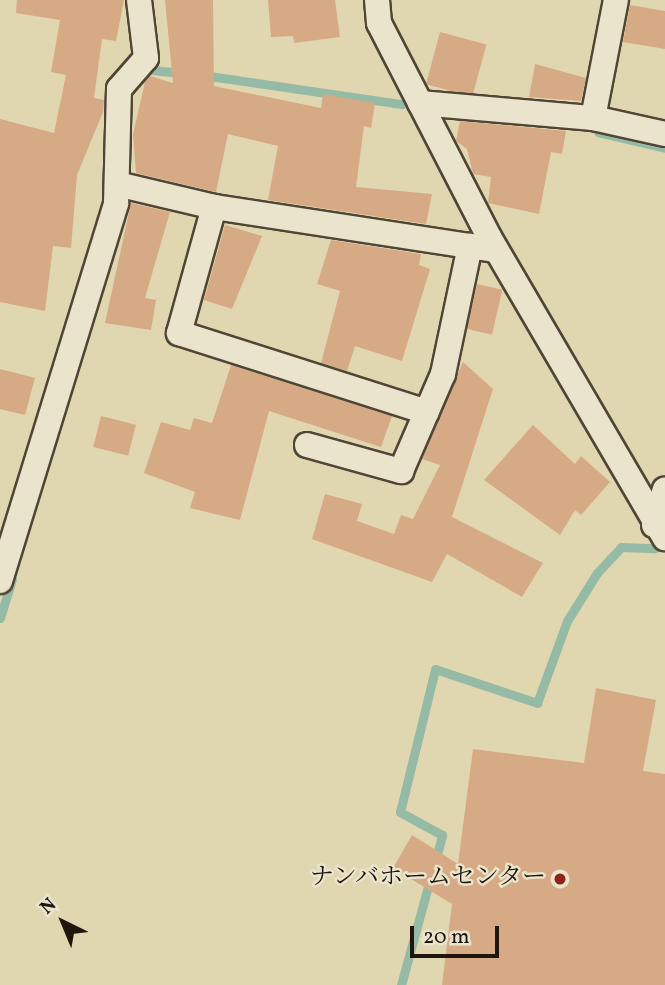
<!DOCTYPE html>
<html>
<head>
<meta charset="utf-8">
<style>
  body { margin:0 }
  #map { position:relative; width:665px; height:985px; overflow:hidden; background:#e0d6b0; font-family:Vollkorn,"Noto Serif JP",serif }
  div>[style] { position:absolute }
  .stream>* { height:9px; margin:-4.5px; padding:0 4.5px; transform-origin:4.5px; border-radius:4.5px; background:#95baa6 }
  .building>* { inset:0; background:#d7aa86; transform-origin:0 0 }
  .roads { filter:drop-shadow(2px 0 #504636) drop-shadow(-2px 0 #504636) drop-shadow(0 2px #504636) drop-shadow(0 -2px #504636) }
  .minor>* { height:24px; margin:-12px; padding:0 12px; transform-origin:12px; border-radius:12px; background:#ebe4cc }
  .dots>* { width:19px; height:19px; translate:-50% -50%; box-sizing:border-box; border:4px solid #ebe4cc; border-radius:50% }
  span { translate:-50% -50%; white-space:nowrap; text-align:center; line-height:1.15; -webkit-text-stroke:5px #ebe4cc; paint-order:stroke }
  .poi-label { font-size:24px; color:#20160e }
  .right { translate:-100% -50%; text-align:right }
  .north { position:absolute; left:28px; top:887px; width:70px; height:70px; -webkit-text-stroke:5px #ebe4cc; paint-order:stroke; rotate:317deg; font-size:19px; font-weight:700; line-height:28px; text-align:center; color:#20160e }
  .north::after { content:''; display:block; margin:auto; width:24px; height:32px; background:#20160e; clip-path:polygon(50% 0,100% 100%,50% 72%,0 100%) }
  .scale { position:absolute; left:410px; top:926px; width:89px; height:32px; box-sizing:border-box; border:4px solid #20160e; border-top:0; padding-left:9px; font-size:21px; line-height:24px; white-space:nowrap; color:#20160e; -webkit-text-stroke:5px #ebe4cc; paint-order:stroke }
</style>
</head>
<body>
<div id="map">
  <div class="stream">
    <div style="left:143px;top:69px;width:38px;rotate:6deg"></div>
    <div style="left:202px;top:75px;width:202px;rotate:8.3deg"></div>
    <div style="left:598px;top:132px;width:69px;rotate:13.4deg"></div>
    <div style="left:0;top:618px;width:41px;rotate:-72.9deg"></div>
    <div style="left:435px;top:862px;width:28px;rotate:-75deg"></div>
    <div style="left:442px;top:835px;width:48px;rotate:-151.3deg"></div>
    <div style="left:400px;top:812px;width:147px;rotate:-76.2deg"></div>
    <div style="left:435px;top:669px;width:108px;rotate:18.4deg"></div>
    <div style="left:537px;top:703px;width:87px;rotate:-69.9deg"></div>
    <div style="left:567px;top:621px;width:57px;rotate:-58deg"></div>
    <div style="left:597px;top:573px;width:35px;rotate:-47deg"></div>
    <div style="left:621px;top:547px;width:34px;rotate:2deg"></div>
    <div style="left:401px;top:985px;width:110px;rotate:-74.7deg"></div>
  </div>
  <div class="building">
    <div style="clip-path:polygon(17px 0,124px 0,116px 41px,102px 39px,94px 98px,104px 100px,103px 112px,77px 175px,71px 248px,53px 246px,45px 311px,0 302px,0 119px,54px 133px,66px 75px,51px 72px,60px 20px,16px 13px)"></div>
    <div style="clip-path:polygon(165px 0,213px 0,214px 86px,321px 108px,323px 94px,375px 103px,371px 128px,364px 126px,356px 187px,432px 194px,426px 224px,268px 200px,278px 146px,228px 134px,216px 192px,136px 173px,133px 134px,145px 82px,150px 76px,173px 83px)"></div>
    <div style="clip-path:polygon(268px 0,335px 0,340px 37px,294px 43px,293px 36px,271px 37px)"></div>
    <div style="clip-path:polygon(630px 5px,665px 11px,665px 49px,623px 42px)"></div>
    <div style="left:440px;top:32px;width:48px;height:54px;rotate:15deg"></div>
    <div style="clip-path:polygon(535px 64px,586px 78px,581px 101px,529px 97px)"></div>
    <div style="clip-path:polygon(460px 121px,566px 131px,562px 154px,551px 152px,539px 214px,488px 203px,491px 177px,473px 174px,467px 149px,456px 141px)"></div>
    <div style="clip-path:polygon(131px 203px,170px 212px,145px 298px,156px 300px,151px 330px,105px 323px)"></div>
    <div style="clip-path:polygon(225px 225px,262px 236px,232px 309px,204px 300px)"></div>
    <div style="clip-path:polygon(331px 240px,421px 254px,419px 265px,430px 269px,402px 361px,355px 346px,347px 371px,321px 363px,340px 291px,317px 284px)"></div>
    <div style="left:477px;top:284px;width:26px;height:46px;rotate:13deg"></div>
    <div style="clip-path:polygon(463px 362px,493px 389px,452px 517px,543px 563px,522px 597px,447px 554px,432px 582px,312px 539px,325px 494px,362px 504px,357px 521px,394px 534px,401px 515px,413px 519px,440px 465px,422px 459px)"></div>
    <div style="clip-path:polygon(231px 365px,392px 416px,381px 447px,269px 411px,240px 520px,190px 508px,195px 492px,144px 473px,161px 422px,190px 430px,194px 418px,212px 423px)"></div>
    <div style="clip-path:polygon(0 369px,35px 378px,25px 415px,0 409px)"></div>
    <div style="left:101px;top:416px;width:36px;height:32px;rotate:14deg"></div>
    <div style="clip-path:polygon(533px 425px,575px 464px,581px 456px,610px 482px,581px 515px,575px 510px,560px 535px,484px 480px)"></div>
    <div style="clip-path:polygon(596px 688px,656px 700px,643px 771px,665px 774px,665px 985px,442px 985px,452px 904px,393px 868px,412px 835px,458px 864px,473px 749px,584px 763px)"></div>
  </div>
  <div class="roads">
    <div class="minor">
      <div style="left:377px;top:0;width:23px;rotate:85deg"></div>
      <div style="left:379px;top:23px;width:241px;rotate:62.8deg"></div>
      <div style="left:489px;top:237px;width:349px;rotate:59.7deg"></div>
      <div style="left:420px;top:103px;width:174px;rotate:5deg"></div>
      <div style="left:593px;top:118px;width:74px;rotate:12.5deg"></div>
      <div style="left:593px;top:118px;width:120px;rotate:-79deg"></div>
      <div style="left:117px;top:184px;width:100px;rotate:13.3deg"></div>
      <div style="left:214px;top:207px;width:285px;rotate:8.7deg"></div>
      <div style="left:214px;top:207px;width:131px;rotate:105.5deg"></div>
      <div style="left:179px;top:333px;width:260px;rotate:17.7deg"></div>
      <div style="left:307px;top:445px;width:98px;rotate:15.5deg"></div>
      <div style="left:401px;top:471px;width:106px;rotate:-66.6deg"></div>
      <div style="left:443px;top:374px;width:131px;rotate:-78.1deg"></div>
      <div style="left:654px;top:525px;width:37px;rotate:-73deg"></div>
      <div style="left:0;top:581px;width:395px;rotate:-72.9deg"></div>
      <div style="left:116px;top:203px;width:114px;rotate:-88.5deg"></div>
      <div style="left:119px;top:89px;width:41px;rotate:-48.9deg"></div>
      <div style="left:146px;top:58px;width:58px;rotate:-96.9deg"></div>
    </div>
  </div>
  <div class="dots">
    <div style="left:560px;top:879px;background:#8f2418"></div>
  </div>
  <div class="poi-label">
    <span class="right" style="left:546px;top:879px">ナンバホームセンター</span>
  </div>
  <div class="north">N</div>
  <div class="scale">20 m</div>
</div>
</body>
</html>
